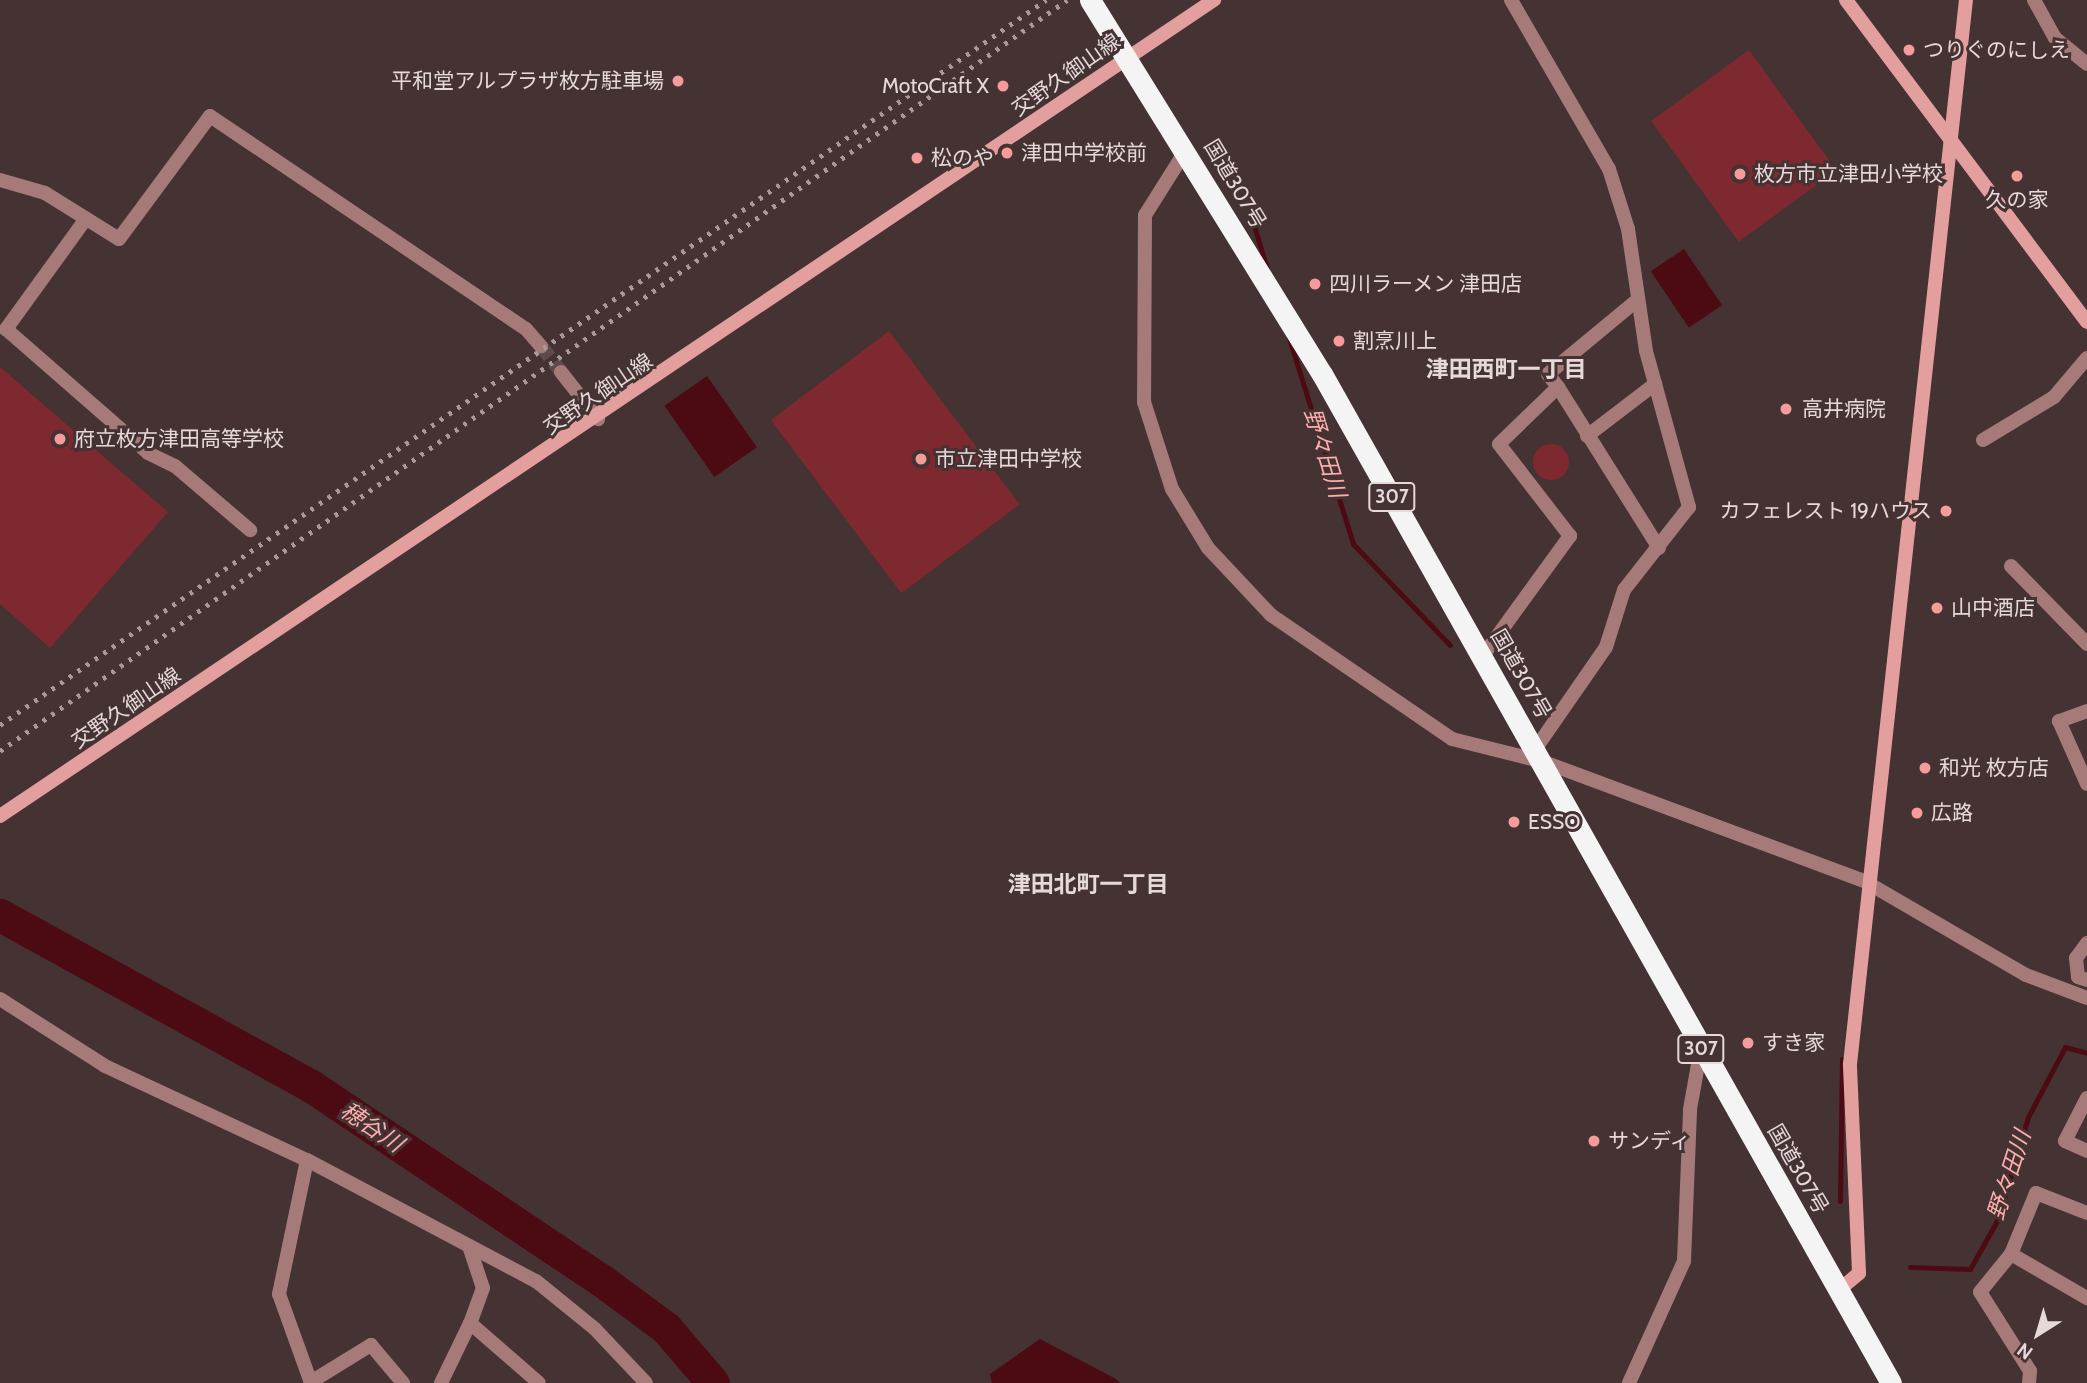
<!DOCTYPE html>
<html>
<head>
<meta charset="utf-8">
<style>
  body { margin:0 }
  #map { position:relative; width:2087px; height:1383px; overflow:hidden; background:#453232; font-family:Cabin,"Noto Sans JP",sans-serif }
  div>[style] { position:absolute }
  .green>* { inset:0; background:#7e292f; transform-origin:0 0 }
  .round { border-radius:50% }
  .water>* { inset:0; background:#4c0a13; transform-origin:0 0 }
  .stream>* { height:5px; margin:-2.5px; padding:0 2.5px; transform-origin:2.5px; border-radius:2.5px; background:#4c0a13 }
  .river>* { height:33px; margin:-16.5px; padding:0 16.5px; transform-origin:16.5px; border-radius:16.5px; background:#4c0a13 }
  .street-tunnel>* { height:14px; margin-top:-7px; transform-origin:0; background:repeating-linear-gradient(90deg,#5d4b4b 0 14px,transparent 0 21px) }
  .street>* { height:14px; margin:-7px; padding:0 7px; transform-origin:7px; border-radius:7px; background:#a57a79 }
  .secondary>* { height:14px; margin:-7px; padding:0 7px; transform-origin:7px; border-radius:7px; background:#e39e9e }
  .highway>* { height:21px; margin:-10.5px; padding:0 10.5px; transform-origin:10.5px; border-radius:10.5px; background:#f4f4f4 }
  .rail>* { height:5px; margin-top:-2.5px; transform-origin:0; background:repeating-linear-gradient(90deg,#a99a9a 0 3.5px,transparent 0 10.5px) }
  .dots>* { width:19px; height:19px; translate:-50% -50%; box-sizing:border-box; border:4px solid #453232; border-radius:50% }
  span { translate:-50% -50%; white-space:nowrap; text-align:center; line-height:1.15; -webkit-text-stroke:6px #453232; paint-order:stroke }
  .shield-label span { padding:2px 5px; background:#453232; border:2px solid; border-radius:5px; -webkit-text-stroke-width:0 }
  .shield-label { font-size:19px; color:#e5d9d9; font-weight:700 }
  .poi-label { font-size:21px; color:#e5d9d9 }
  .left { translate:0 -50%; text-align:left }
  .right { translate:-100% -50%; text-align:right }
  .street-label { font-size:21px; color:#e5d9d9 }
  .neighbourhood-label { font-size:23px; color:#e5d9d9; font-weight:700 }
  .water-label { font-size:23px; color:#faaead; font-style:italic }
  .north { position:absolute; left:2003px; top:1299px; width:70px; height:70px; -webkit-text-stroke:5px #453232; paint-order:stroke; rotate:217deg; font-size:19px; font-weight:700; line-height:28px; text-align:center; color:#e5d9d9 }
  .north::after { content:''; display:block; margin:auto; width:24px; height:32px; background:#e5d9d9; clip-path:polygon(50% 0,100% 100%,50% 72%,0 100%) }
</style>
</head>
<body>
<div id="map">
  <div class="green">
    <div style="left:1749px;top:50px;width:149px;height:121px;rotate:54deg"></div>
    <div style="left:889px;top:331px;width:217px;height:148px;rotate:53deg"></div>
    <div style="clip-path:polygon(0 367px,168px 512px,50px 648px,0 604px)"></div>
    <div class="round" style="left:1533px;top:444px;width:36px;height:36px"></div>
  </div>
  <div class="water">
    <div style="left:1684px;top:249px;width:68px;height:40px;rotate:56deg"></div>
    <div style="left:707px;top:376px;width:87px;height:52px;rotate:55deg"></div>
    <div style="clip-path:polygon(1040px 1339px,1116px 1379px,1120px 1383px,992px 1383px,990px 1374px)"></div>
  </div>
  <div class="stream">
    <div style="left:1255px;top:229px;width:42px;rotate:73.3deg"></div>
    <div style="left:1289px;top:338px;width:216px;rotate:72.7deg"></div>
    <div style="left:1353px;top:544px;width:140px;rotate:46.2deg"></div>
    <div style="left:1840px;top:1201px;width:142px;rotate:-89.2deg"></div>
    <div style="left:1910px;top:1267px;width:60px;rotate:1.9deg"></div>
    <div style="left:1970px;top:1269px;width:57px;rotate:-60.8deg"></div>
    <div style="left:1998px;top:1219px;width:106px;rotate:-73.6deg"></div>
    <div style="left:2028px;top:1117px;width:79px;rotate:-62.1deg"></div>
    <div style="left:2065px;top:1047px;width:23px;rotate:15deg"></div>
  </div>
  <div class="river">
    <div style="left:0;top:915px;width:355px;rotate:28.8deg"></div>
    <div style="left:311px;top:1086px;width:349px;rotate:33.8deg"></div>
    <div style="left:601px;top:1280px;width:81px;rotate:36.4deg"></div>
    <div style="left:666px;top:1328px;width:72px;rotate:49.5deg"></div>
  </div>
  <div class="street-tunnel">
    <div style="left:541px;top:346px;width:33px;rotate:52deg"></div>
  </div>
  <div class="street">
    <div style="left:1511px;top:0;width:195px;rotate:59.9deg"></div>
    <div style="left:1609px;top:169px;width:63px;rotate:72.4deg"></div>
    <div style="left:1628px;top:229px;width:123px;rotate:81.6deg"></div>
    <div style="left:1646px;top:351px;width:162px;rotate:74.6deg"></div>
    <div style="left:1689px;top:507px;width:105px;rotate:128.1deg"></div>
    <div style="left:1624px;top:590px;width:60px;rotate:107.5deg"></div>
    <div style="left:1606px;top:647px;width:123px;rotate:124.7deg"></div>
    <div style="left:2034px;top:0;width:43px;rotate:61.1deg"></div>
    <div style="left:2055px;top:38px;width:41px;rotate:39.1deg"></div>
    <div style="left:1186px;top:150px;width:77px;rotate:122.2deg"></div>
    <div style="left:1145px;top:215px;width:187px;rotate:90.3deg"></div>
    <div style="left:1144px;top:402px;width:91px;rotate:72.2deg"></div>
    <div style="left:1172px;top:489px;width:69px;rotate:58.6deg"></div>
    <div style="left:1208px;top:548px;width:92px;rotate:46.8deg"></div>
    <div style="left:1271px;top:615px;width:219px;rotate:34.4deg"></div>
    <div style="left:1452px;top:739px;width:95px;rotate:14deg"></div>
    <div style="left:1544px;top:762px;width:344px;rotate:20.4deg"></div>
    <div style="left:1866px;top:882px;width:185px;rotate:30.2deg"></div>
    <div style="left:2026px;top:975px;width:65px;rotate:20.7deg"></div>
    <div style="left:0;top:180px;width:47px;rotate:16.1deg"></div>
    <div style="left:45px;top:193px;width:87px;rotate:31.9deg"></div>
    <div style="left:119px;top:239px;width:153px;rotate:-53.5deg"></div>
    <div style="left:210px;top:116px;width:381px;rotate:34deg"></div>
    <div style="left:526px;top:329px;width:23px;rotate:49deg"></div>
    <div style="left:85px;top:220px;width:135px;rotate:125.9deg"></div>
    <div style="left:6px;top:329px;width:189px;rotate:41.1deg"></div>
    <div style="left:148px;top:453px;width:30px;rotate:26deg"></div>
    <div style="left:175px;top:466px;width:99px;rotate:40.5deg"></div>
    <div style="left:561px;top:372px;width:60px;rotate:51.8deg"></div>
    <div style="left:1558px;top:387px;width:190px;rotate:57.9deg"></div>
    <div style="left:1587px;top:436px;width:86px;rotate:-37.4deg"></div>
    <div style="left:1983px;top:440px;width:83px;rotate:-31.2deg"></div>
    <div style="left:2054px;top:397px;width:51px;rotate:-49.8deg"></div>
    <div style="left:2011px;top:566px;width:109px;rotate:45.7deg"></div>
    <div style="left:1482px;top:657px;width:150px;rotate:-54deg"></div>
    <div style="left:1570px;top:536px;width:116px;rotate:-127.7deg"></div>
    <div style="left:1499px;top:444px;width:82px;rotate:-44deg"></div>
    <div style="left:1558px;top:387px;width:16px;rotate:-128deg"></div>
    <div style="left:1548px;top:374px;width:113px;rotate:-39.6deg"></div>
    <div style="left:2087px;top:711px;width:30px;rotate:160deg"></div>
    <div style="left:2059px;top:721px;width:69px;rotate:66deg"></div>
    <div style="left:2087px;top:943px;width:19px;rotate:126deg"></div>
    <div style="left:2076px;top:958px;width:19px;rotate:84deg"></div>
    <div style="left:2078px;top:977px;width:9px;rotate:18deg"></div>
    <div style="left:0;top:999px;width:125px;rotate:32.5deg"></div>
    <div style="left:105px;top:1066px;width:223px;rotate:25deg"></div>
    <div style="left:307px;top:1160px;width:259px;rotate:27.9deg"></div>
    <div style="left:536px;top:1281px;width:76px;rotate:39.1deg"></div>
    <div style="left:595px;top:1329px;width:74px;rotate:46.6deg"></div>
    <div style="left:2087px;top:1098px;width:48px;rotate:117.1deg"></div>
    <div style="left:2065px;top:1141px;width:24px;rotate:24deg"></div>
    <div style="left:307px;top:1160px;width:137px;rotate:101.8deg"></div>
    <div style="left:279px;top:1294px;width:95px;rotate:70.2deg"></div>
    <div style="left:469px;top:1246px;width:44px;rotate:71.6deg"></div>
    <div style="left:483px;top:1288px;width:37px;rotate:110deg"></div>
    <div style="left:470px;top:1323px;width:91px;rotate:41deg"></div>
    <div style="left:2011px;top:1254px;width:66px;rotate:-67.7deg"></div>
    <div style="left:2036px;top:1193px;width:55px;rotate:21.4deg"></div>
    <div style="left:314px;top:1380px;width:67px;rotate:-31.6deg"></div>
    <div style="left:371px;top:1345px;width:50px;rotate:49.9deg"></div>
    <div style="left:441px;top:1383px;width:67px;rotate:-64.2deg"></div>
    <div style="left:1629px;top:1383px;width:134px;rotate:-65.7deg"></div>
    <div style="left:1684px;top:1261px;width:152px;rotate:-87.7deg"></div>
    <div style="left:1690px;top:1109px;width:62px;rotate:-79.8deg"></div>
    <div style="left:2029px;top:1383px;width:12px;rotate:-85deg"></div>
    <div style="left:2030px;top:1371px;width:93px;rotate:-122.3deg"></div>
    <div style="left:1980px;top:1292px;width:49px;rotate:-50.8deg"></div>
    <div style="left:2011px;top:1254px;width:88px;rotate:30.1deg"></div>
  </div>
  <div class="secondary">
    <div style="left:1846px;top:0;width:402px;rotate:53.2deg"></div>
    <div style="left:0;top:816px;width:1463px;rotate:-33.91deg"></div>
    <div style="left:1839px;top:1290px;width:26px;rotate:-40deg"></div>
    <div style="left:1859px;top:1273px;width:209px;rotate:-92.5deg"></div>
    <div style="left:1850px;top:1064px;width:1070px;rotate:-83.78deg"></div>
  </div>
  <div class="highway">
    <div style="left:1090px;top:0;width:440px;rotate:58.2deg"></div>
    <div style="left:1322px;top:374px;width:1158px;rotate:60.58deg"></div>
  </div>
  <div class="rail">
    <div style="left:0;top:725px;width:1273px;rotate:-34.73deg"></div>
    <div style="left:0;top:751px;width:1305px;rotate:-35.14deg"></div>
  </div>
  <div class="dots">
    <div style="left:1909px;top:50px;background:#f59b9b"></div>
    <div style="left:678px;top:81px;background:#f59b9b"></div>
    <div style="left:1003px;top:86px;background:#f59b9b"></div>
    <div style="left:1007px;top:153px;background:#f59b9b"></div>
    <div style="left:917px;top:158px;background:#f59b9b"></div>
    <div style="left:1740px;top:174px;background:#f59b9b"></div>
    <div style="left:2017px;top:176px;background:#f59b9b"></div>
    <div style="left:1315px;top:284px;background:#f59b9b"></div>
    <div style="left:1339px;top:341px;background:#f59b9b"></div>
    <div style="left:1786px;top:409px;background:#f59b9b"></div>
    <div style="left:60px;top:439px;background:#f59b9b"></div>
    <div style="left:921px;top:459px;background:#f59b9b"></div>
    <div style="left:1946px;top:511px;background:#f59b9b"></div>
    <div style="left:1937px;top:608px;background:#f59b9b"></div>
    <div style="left:1925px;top:768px;background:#f59b9b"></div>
    <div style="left:1917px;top:813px;background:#f59b9b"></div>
    <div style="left:1514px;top:822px;background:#f59b9b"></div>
    <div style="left:1748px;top:1043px;background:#f59b9b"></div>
    <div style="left:1594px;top:1141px;background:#f59b9b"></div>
  </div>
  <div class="shield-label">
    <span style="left:1392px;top:497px">307</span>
    <span style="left:1701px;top:1049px">307</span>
  </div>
  <div class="poi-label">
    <span class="left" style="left:1923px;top:50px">つりぐのにしえ</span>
    <span class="right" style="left:664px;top:81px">平和堂アルプラザ枚方駐車場</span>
    <span class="right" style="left:989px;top:86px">MotoCraft X</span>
    <span class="left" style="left:1021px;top:153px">津田中学校前</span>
    <span class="left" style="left:931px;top:158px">松のや</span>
    <span class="left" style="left:1754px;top:174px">枚方市立津田小学校</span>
    <span style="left:2017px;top:200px">久の家</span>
    <span class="left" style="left:1329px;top:284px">四川ラーメン 津田店</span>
    <span class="left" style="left:1353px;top:341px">割烹川上</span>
    <span class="left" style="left:1802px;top:409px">高井病院</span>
    <span class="left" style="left:74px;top:439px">府立枚方津田高等学校</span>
    <span class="left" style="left:935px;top:459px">市立津田中学校</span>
    <span class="right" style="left:1932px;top:511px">カフェレスト 19ハウス</span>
    <span class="left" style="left:1951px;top:608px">山中酒店</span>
    <span class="left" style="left:1939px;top:768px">和光 枚方店</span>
    <span class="left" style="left:1931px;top:813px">広路</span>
    <span class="left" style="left:1528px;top:822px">ESSO</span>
    <span class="left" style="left:1762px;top:1043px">すき家</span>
    <span class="left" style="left:1608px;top:1141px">サンディ</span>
  </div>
  <div class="street-label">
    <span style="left:1066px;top:75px;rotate:-35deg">交野久御山線</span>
    <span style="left:1235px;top:184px;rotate:59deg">国道307号</span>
    <span style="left:598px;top:394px;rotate:-34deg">交野久御山線</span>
    <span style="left:1521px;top:674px;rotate:60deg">国道307号</span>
    <span style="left:126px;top:708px;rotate:-34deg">交野久御山線</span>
    <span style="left:1798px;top:1169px;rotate:60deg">国道307号</span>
  </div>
  <div class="neighbourhood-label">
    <span style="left:1506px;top:369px">津田西町一丁目</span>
    <span style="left:1088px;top:884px">津田北町一丁目</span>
  </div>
  <div class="water-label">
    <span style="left:1325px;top:453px;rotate:73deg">野々田川</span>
    <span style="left:372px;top:1127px;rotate:34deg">穂谷川</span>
    <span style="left:2009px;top:1175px;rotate:-72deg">野々田川</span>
  </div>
  <div class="north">N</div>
</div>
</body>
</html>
